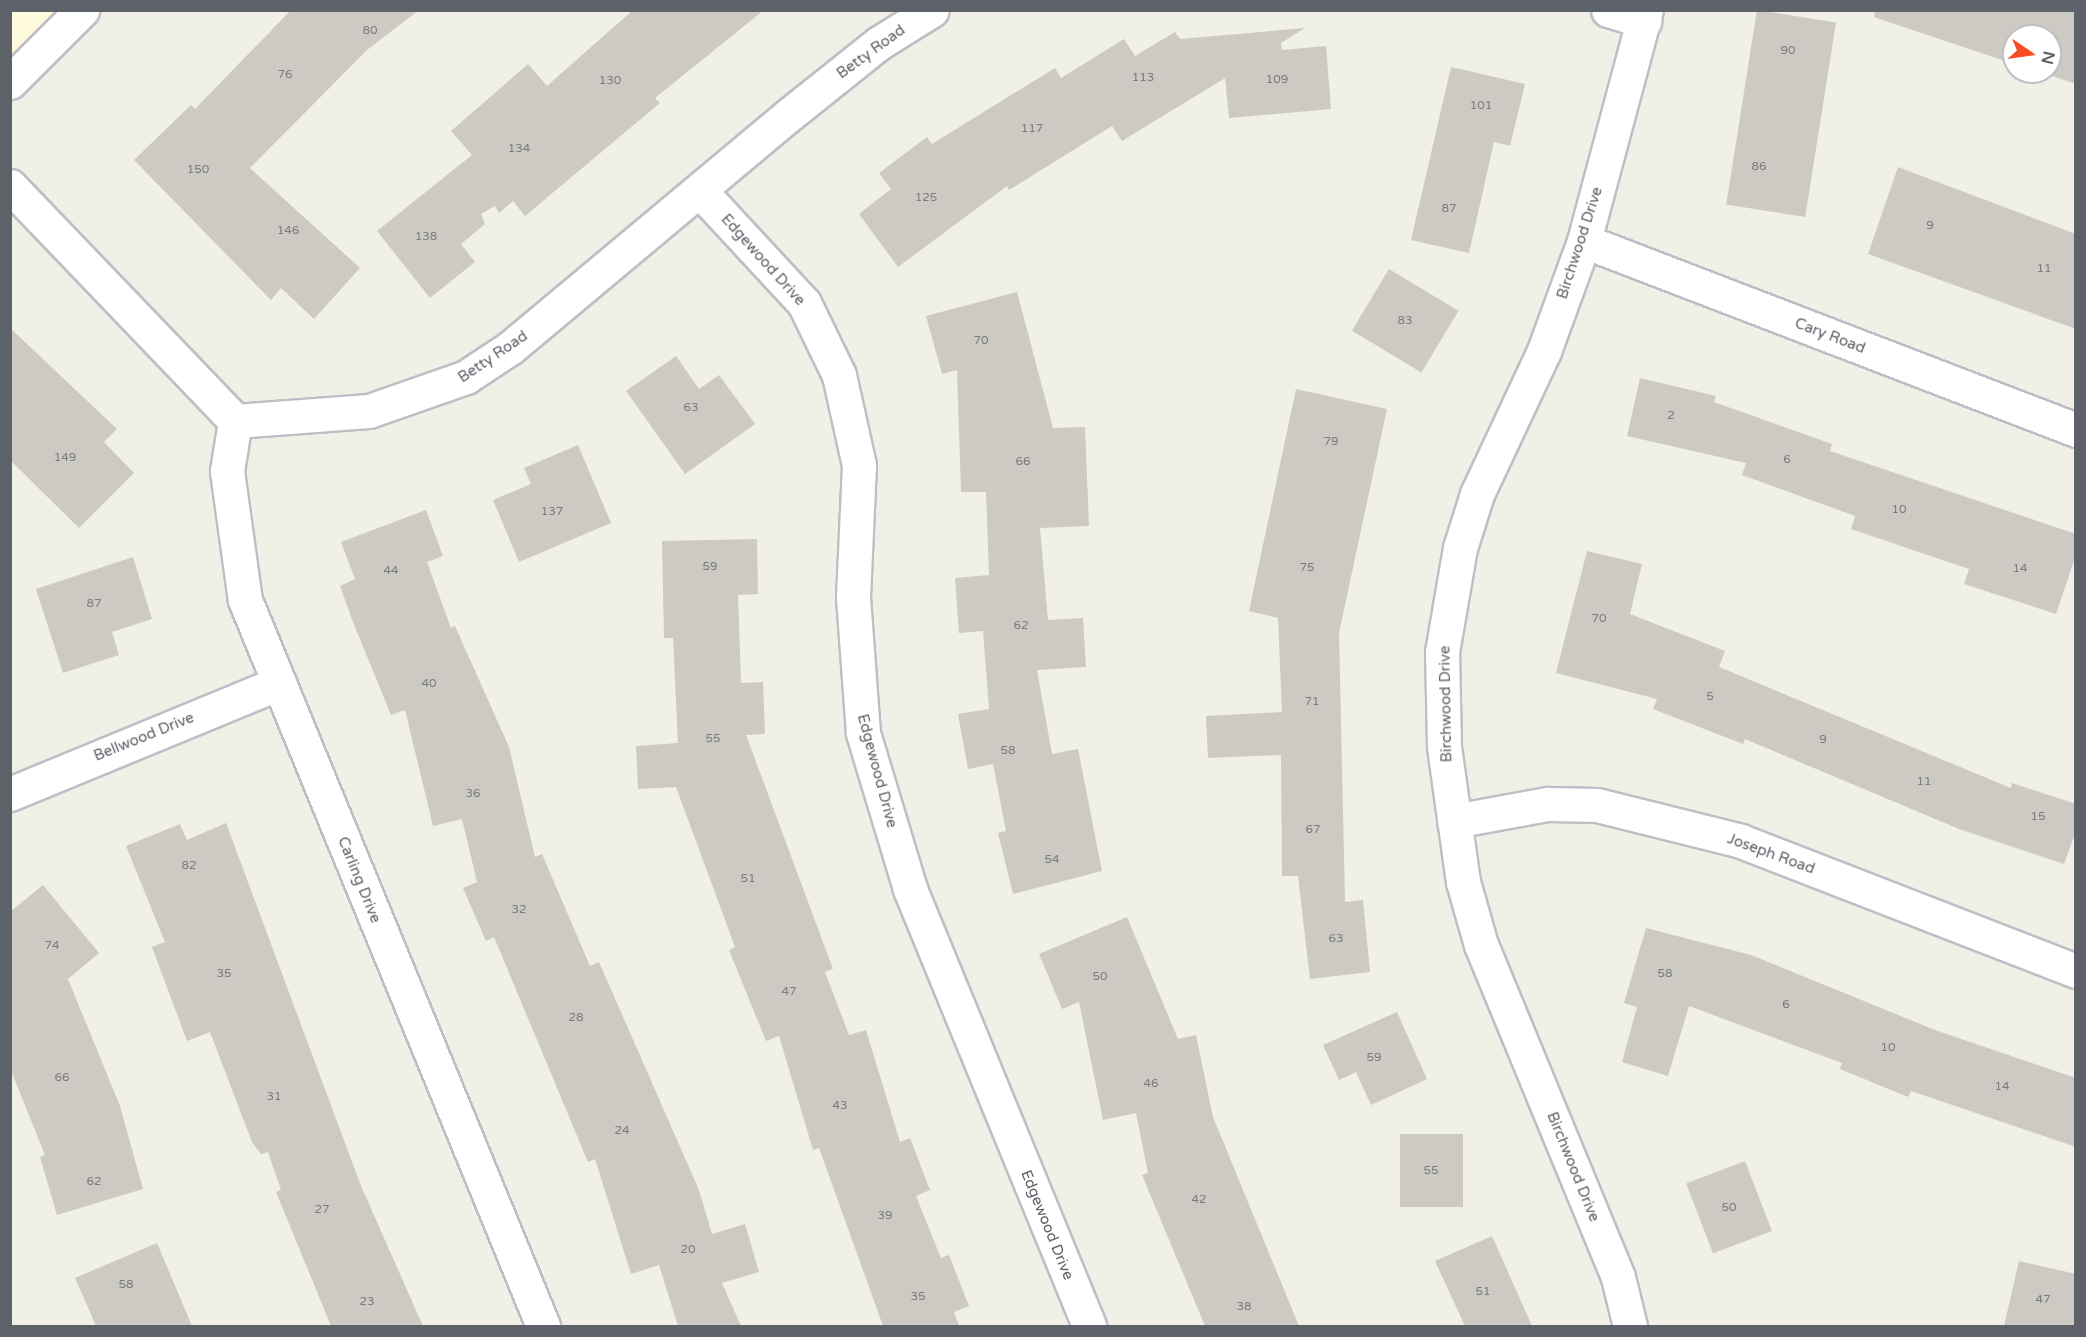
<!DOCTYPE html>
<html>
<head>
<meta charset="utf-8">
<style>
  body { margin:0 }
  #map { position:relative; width:2086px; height:1337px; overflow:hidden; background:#f1f0e6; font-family:"Varela Round",sans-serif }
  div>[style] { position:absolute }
  .commercial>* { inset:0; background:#fffbdd }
  .building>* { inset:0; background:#cccac3; transform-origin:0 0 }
  .roads { filter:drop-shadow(2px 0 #bebfc6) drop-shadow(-2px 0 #bebfc6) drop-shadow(0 2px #bebfc6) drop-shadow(0 -2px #bebfc6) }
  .street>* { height:33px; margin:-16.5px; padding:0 16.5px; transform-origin:16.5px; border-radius:16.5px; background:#fff }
  .secondary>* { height:33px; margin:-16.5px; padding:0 16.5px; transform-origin:16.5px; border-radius:16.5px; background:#fff }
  span { translate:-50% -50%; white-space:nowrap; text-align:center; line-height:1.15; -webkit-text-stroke:6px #fff; paint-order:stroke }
  .number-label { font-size:12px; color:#797b7f }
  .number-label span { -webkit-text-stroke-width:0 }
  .street-label { font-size:15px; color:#5d6168 }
  .frame { position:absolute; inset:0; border:12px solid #5d6168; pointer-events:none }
  .north { position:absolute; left:2002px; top:24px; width:60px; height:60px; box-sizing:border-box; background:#fff; border:2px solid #bec0c3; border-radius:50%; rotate:103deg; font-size:16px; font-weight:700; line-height:24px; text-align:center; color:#5d6168 }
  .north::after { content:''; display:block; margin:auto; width:21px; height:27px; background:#f84c25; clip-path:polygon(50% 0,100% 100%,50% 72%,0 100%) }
</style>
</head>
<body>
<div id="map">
  <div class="commercial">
    <div style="clip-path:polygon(11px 11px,82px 11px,11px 82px)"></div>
  </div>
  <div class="building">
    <div style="clip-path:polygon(291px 10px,419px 10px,367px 50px,250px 168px,360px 268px,314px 319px,281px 288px,271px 300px,134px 160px,191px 105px,195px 109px)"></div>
    <div style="clip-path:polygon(633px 10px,764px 10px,655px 98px,660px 103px,525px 216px,513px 201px,499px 213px,495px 206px,481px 214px,485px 224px,461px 244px,475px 262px,430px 298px,377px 231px,472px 155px,451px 131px,528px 64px,547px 86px)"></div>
    <div style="left:1757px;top:10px;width:80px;height:197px;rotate:9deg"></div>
    <div style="clip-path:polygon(1875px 10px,2076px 10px,2076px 84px,2040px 72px,2050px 72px,2050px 36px,2014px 36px,2014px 64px,1874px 17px)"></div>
    <div style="clip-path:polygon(1305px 28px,1281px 43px,1282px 50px,1326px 46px,1331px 109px,1229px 118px,1225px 78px,1122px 141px,1112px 126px,1009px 190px,1007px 186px,898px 267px,859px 214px,891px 189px,879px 173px,927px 137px,932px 144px,1055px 68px,1061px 78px,1124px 39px,1135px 56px,1175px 32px,1180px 39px)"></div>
    <div style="clip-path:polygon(1451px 67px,1525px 84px,1510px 146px,1494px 142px,1469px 253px,1411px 240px)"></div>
    <div style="clip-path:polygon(1898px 167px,2076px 234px,2076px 329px,1868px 254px)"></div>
    <div style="left:1389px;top:269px;width:81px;height:72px;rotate:31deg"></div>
    <div style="clip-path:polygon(1017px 292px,1053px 428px,1085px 427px,1089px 526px,1040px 528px,1048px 620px,1083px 618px,1086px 667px,1037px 670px,1052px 754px,1078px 749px,1102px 871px,1013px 894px,998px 833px,1006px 831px,993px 764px,968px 769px,958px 714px,989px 709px,983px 631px,959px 633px,955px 578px,989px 575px,986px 492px,961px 492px,957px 370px,942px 374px,926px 316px)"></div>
    <div style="clip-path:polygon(10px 328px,117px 429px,104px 442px,134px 473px,79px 528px,10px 460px)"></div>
    <div style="clip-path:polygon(676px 356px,699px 389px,719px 375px,755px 424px,685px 474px,626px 391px)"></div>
    <div style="clip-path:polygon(1640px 378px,1716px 396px,1714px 402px,1832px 444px,1830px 451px,2076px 534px,2076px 555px,2056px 614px,1964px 584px,1969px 569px,1851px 529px,1855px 516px,1742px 475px,1746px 463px,1627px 436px)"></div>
    <div style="clip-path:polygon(1296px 389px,1387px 409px,1339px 633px,1345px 902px,1363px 900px,1370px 972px,1310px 979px,1298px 876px,1282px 876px,1281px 755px,1208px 758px,1206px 716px,1282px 712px,1278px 618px,1249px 611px)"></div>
    <div style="clip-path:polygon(578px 445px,611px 523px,519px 562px,493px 500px,531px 484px,524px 468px)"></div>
    <div style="clip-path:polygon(426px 510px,443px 556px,427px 562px,451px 628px,455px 626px,509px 747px,535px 857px,542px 854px,590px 966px,599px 962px,699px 1190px,712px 1234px,745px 1224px,759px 1272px,722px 1283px,741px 1326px,678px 1326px,659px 1265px,631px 1274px,595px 1159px,588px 1162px,494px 937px,486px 941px,463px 888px,477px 882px,462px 819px,433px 826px,405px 710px,391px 715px,353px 622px,340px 586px,355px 579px,341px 542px)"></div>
    <div style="clip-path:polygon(757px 539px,758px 594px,738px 595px,741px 683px,763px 682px,765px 734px,746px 735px,833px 969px,825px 972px,849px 1035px,866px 1030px,900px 1142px,910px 1138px,930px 1190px,916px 1196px,941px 1258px,949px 1255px,969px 1306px,954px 1312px,959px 1326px,883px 1326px,819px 1148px,813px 1150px,779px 1036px,766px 1041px,729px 950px,735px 947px,676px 787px,638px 789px,636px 746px,678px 743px,673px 638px,664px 638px,662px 541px)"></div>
    <div style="clip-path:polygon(1587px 551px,1642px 564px,1630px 614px,1725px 651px,1719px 667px,2011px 788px,2012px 783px,2076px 804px,2076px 831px,2064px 864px,1959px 829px,1745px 739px,1743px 744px,1653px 709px,1657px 699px,1556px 673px)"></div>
    <div style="clip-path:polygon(133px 557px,152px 619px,112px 632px,119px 655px,63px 673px,36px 589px)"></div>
    <div style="clip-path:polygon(226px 823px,361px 1186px,423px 1326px,331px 1326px,276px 1192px,281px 1190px,268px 1152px,261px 1154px,252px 1142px,210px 1032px,187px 1041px,152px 947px,165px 942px,126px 846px,180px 824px,187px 840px)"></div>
    <div style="clip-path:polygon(43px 885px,99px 953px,68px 979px,120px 1106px,143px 1189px,57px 1215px,40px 1157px,45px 1155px,10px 1068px,10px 912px)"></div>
    <div style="clip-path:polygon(1127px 917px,1178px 1039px,1196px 1035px,1213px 1117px,1299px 1326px,1205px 1326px,1142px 1175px,1148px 1173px,1136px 1113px,1103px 1120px,1079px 1002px,1062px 1009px,1039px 954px)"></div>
    <div style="clip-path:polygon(1646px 928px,1751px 955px,1935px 1030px,2076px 1078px,2076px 1147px,1911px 1091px,1908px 1097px,1840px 1069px,1842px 1063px,1689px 1006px,1668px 1076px,1622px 1062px,1637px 1007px,1624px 1003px)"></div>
    <div style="clip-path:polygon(1397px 1012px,1427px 1079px,1371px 1105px,1356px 1072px,1339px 1080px,1323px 1045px)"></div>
    <div style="left:1400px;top:1134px;width:63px;height:73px"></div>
    <div style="left:1745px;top:1161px;width:75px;height:63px;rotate:69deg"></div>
    <div style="clip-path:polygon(1492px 1236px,1532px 1326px,1465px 1326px,1435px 1261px)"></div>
    <div style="clip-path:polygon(157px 1243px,192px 1326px,96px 1326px,75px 1278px)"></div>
    <div style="clip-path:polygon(2019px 1261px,2076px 1274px,2076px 1326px,2004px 1326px)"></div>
  </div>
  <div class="roads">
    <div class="street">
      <div style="left:1608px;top:10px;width:38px;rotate:17deg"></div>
      <div style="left:10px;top:186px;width:325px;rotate:46.2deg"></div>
      <div style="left:235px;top:421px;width:134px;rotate:-4.3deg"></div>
      <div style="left:369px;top:411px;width:103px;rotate:-19.3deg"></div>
      <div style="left:466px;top:377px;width:53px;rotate:-33.4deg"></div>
      <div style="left:510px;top:348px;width:365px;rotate:-39.9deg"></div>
      <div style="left:790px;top:114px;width:114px;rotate:-38.6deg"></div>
      <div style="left:879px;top:43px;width:62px;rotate:-31.9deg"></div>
      <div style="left:702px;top:193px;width:150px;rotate:47.2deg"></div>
      <div style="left:804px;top:303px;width:80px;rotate:64.1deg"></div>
      <div style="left:839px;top:375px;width:92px;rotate:77.5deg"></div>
      <div style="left:859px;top:465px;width:132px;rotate:92.6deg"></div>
      <div style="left:853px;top:597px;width:136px;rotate:85.8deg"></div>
      <div style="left:863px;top:733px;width:163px;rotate:73.2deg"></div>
      <div style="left:910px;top:889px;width:472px;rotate:67.7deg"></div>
      <div style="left:1584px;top:241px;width:527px;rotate:21.01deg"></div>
      <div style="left:235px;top:421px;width:51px;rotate:99.1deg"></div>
      <div style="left:227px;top:471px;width:130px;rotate:82.1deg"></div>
      <div style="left:245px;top:600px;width:785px;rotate:67.68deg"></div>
      <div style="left:10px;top:794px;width:291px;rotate:-22.4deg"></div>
      <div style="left:1454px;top:821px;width:96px;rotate:-10.3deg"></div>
      <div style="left:1548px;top:804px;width:49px;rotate:1.2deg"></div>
      <div style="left:1597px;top:805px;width:148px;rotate:14deg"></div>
      <div style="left:1741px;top:841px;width:359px;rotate:21.2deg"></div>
      <div style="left:1630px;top:1326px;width:50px;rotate:-103.8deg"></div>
      <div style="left:1618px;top:1277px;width:359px;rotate:-112.4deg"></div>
      <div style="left:1481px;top:945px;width:66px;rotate:-105.9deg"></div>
      <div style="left:1463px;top:882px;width:137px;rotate:-98deg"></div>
      <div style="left:1444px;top:746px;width:94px;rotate:-91.2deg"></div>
      <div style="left:1442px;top:652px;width:106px;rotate:-80.2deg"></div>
      <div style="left:1460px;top:548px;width:57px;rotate:-72.5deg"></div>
      <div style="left:1477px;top:494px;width:158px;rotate:-64.9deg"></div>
      <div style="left:1544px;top:351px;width:117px;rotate:-70deg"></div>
      <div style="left:1584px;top:241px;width:239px;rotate:-75deg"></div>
    </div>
    <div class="secondary">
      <div style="left:10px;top:82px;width:102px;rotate:-45deg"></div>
    </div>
  </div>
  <div class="number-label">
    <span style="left:370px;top:31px">80</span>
    <span style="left:1788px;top:51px">90</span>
    <span style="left:285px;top:75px">76</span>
    <span style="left:1143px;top:78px">113</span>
    <span style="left:1277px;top:80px">109</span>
    <span style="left:610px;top:81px">130</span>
    <span style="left:1481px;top:106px">101</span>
    <span style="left:1032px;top:129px">117</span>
    <span style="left:519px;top:149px">134</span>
    <span style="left:1759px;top:167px">86</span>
    <span style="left:198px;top:170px">150</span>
    <span style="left:926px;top:198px">125</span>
    <span style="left:1449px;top:209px">87</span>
    <span style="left:1930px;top:226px">9</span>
    <span style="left:288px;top:231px">146</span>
    <span style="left:426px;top:237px">138</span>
    <span style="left:2044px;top:269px">11</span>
    <span style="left:1405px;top:321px">83</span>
    <span style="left:981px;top:341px">70</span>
    <span style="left:691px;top:408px">63</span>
    <span style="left:1671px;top:416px">2</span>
    <span style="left:1331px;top:442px">79</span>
    <span style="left:65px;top:458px">149</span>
    <span style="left:1787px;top:460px">6</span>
    <span style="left:1023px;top:462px">66</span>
    <span style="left:1899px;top:510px">10</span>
    <span style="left:552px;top:512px">137</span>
    <span style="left:710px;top:567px">59</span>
    <span style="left:1307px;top:568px">75</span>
    <span style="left:2020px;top:569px">14</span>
    <span style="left:391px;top:571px">44</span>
    <span style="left:94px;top:604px">87</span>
    <span style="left:1599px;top:619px">70</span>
    <span style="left:1021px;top:626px">62</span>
    <span style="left:429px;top:684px">40</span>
    <span style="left:1710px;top:697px">5</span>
    <span style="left:1312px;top:702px">71</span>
    <span style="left:713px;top:739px">55</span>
    <span style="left:1823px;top:740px">9</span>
    <span style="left:1008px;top:751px">58</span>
    <span style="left:1924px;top:782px">11</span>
    <span style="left:473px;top:794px">36</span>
    <span style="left:2038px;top:817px">15</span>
    <span style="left:1313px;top:830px">67</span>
    <span style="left:1052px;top:860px">54</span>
    <span style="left:189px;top:866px">82</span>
    <span style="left:748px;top:879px">51</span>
    <span style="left:519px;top:910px">32</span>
    <span style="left:1336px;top:939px">63</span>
    <span style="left:52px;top:946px">74</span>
    <span style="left:224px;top:974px">35</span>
    <span style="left:1665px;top:974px">58</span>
    <span style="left:1100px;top:977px">50</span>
    <span style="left:789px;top:992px">47</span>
    <span style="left:1786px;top:1005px">6</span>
    <span style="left:576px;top:1018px">28</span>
    <span style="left:1888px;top:1048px">10</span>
    <span style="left:1374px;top:1058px">59</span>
    <span style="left:62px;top:1078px">66</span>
    <span style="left:1151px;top:1084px">46</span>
    <span style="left:2002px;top:1087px">14</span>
    <span style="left:274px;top:1097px">31</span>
    <span style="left:840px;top:1106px">43</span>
    <span style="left:622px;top:1131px">24</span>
    <span style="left:1431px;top:1171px">55</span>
    <span style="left:94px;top:1182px">62</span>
    <span style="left:1199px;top:1200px">42</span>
    <span style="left:1729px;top:1208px">50</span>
    <span style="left:322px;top:1210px">27</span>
    <span style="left:885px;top:1216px">39</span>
    <span style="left:688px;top:1250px">20</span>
    <span style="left:126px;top:1285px">58</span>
    <span style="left:1483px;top:1292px">51</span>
    <span style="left:918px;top:1297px">35</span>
    <span style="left:2043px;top:1300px">47</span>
    <span style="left:367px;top:1302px">23</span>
    <span style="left:1244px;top:1307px">38</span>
  </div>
  <div class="street-label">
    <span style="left:871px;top:52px;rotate:-36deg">Betty Road</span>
    <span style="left:1580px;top:243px;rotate:-72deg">Birchwood Drive</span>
    <span style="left:763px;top:260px;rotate:48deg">Edgewood Drive</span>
    <span style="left:1830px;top:336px;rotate:21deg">Cary Road</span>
    <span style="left:493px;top:357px;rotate:-34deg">Betty Road</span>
    <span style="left:1446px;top:704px;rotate:-91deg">Birchwood Drive</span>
    <span style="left:144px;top:737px;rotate:-22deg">Bellwood Drive</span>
    <span style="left:877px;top:771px;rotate:75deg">Edgewood Drive</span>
    <span style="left:1771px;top:854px;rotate:20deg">Joseph Road</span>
    <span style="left:359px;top:880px;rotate:68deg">Carling Drive</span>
    <span style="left:1573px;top:1167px;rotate:68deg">Birchwood Drive</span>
    <span style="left:1047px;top:1225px;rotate:68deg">Edgewood Drive</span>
  </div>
  <div class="frame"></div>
  <div class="north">N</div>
</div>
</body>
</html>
